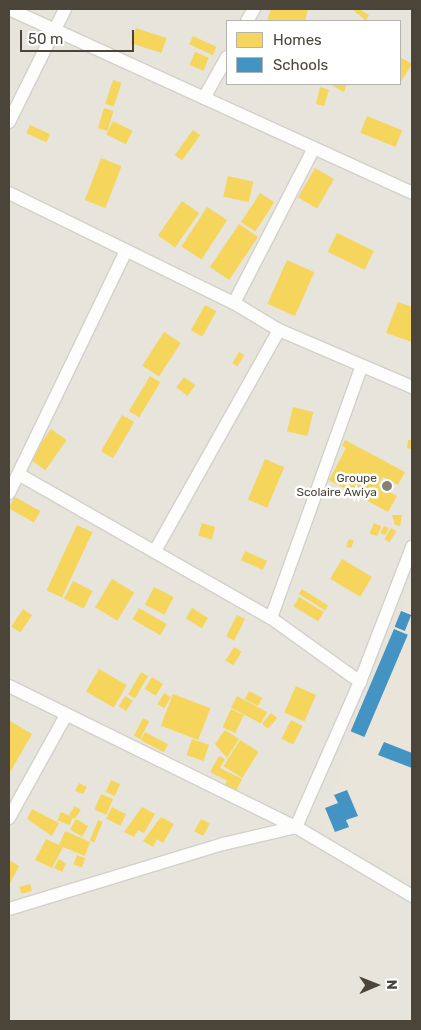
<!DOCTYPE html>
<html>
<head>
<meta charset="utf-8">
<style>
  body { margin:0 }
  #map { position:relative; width:421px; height:1030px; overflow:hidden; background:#f4f2ee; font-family:Rubik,sans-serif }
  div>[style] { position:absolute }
  .residential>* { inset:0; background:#e7e4dc }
  .education>* { inset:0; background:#eae5da }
  .homes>* { inset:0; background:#f6d55c; transform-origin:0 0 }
  .schools>* { inset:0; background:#4393c3; transform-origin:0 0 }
  .roads { filter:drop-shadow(1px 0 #d2d0cb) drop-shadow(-1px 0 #d2d0cb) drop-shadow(0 1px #d2d0cb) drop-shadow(0 -1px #d2d0cb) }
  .minor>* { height:12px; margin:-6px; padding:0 6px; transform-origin:6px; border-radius:6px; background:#fdfdfc }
  .dots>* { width:14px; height:14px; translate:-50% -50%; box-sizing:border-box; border:2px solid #fff; border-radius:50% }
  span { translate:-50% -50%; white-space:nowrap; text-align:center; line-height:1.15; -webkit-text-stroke:5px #fff; paint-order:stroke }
  .poi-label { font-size:12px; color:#4b4439 }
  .right { translate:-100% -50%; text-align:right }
  .frame { position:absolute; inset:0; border:10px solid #4b4439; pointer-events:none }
  .legend { position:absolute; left:226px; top:20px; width:175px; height:65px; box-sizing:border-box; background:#fff; border:1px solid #b7b4b0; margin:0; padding:6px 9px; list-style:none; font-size:15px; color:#4b4439 }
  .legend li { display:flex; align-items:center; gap:10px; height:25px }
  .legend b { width:25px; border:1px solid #b7b4b0 }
  .north { position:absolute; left:351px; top:960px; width:50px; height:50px; -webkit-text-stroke:4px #fff; paint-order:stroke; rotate:89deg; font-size:14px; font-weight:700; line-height:20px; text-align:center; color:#4b4439 }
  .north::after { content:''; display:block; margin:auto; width:18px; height:22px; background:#4b4439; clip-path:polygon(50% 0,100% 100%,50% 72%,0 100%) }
  .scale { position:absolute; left:20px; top:30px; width:114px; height:22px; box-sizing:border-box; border:2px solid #4b4439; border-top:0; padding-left:6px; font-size:15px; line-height:18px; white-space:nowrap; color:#4b4439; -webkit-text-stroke:4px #fff; paint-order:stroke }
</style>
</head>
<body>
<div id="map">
  <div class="residential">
    <div style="clip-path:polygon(evenodd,9px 9px,412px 9px,412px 1021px,9px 1021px,9px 9px,227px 21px,400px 21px,400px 84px,227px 84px,227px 21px)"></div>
  </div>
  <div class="education">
    <div style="clip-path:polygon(409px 587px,412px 588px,412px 879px,323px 831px,319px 823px,357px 734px)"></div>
  </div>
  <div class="homes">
    <div style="clip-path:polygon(271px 9px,308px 9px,305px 21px,267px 21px)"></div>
    <div style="clip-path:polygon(352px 9px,359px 9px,369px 15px,366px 21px)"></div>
    <div style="left:136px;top:28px;width:32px;height:16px;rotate:18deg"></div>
    <div style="left:193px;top:36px;width:26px;height:9px;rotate:25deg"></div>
    <div style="left:195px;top:52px;width:15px;height:14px;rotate:23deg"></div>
    <div style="clip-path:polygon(400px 57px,412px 64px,400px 83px)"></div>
    <div style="left:113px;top:80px;width:9px;height:25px;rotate:18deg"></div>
    <div style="clip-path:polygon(329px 84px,347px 84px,344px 92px)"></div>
    <div style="clip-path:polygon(320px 87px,329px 90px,324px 106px,316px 104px)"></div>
    <div style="left:104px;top:108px;width:10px;height:21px;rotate:17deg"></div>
    <div style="left:367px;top:116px;width:38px;height:18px;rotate:22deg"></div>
    <div style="left:113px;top:121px;width:22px;height:15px;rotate:27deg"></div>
    <div style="left:30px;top:125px;width:22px;height:9px;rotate:24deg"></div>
    <div style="left:193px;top:130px;width:9px;height:31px;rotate:36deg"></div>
    <div style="left:101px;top:158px;width:22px;height:45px;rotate:21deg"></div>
    <div style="left:315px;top:168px;width:22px;height:34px;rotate:30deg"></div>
    <div style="left:228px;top:176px;width:26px;height:21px;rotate:13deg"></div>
    <div style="left:260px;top:193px;width:17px;height:35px;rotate:33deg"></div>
    <div style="left:182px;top:201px;width:21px;height:42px;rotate:35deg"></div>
    <div style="left:207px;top:207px;width:24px;height:47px;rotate:33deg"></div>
    <div style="left:239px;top:224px;width:23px;height:52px;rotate:34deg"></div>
    <div style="left:337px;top:233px;width:41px;height:21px;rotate:26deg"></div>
    <div style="left:287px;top:260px;width:30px;height:48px;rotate:24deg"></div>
    <div style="clip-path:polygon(398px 302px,412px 307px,412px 342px,386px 333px)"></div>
    <div style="left:205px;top:305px;width:13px;height:29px;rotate:29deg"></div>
    <div style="left:164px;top:332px;width:20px;height:40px;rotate:33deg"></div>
    <div style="left:239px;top:352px;width:6px;height:13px;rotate:31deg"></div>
    <div style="left:150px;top:376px;width:12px;height:41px;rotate:31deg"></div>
    <div style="left:184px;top:377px;width:14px;height:13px;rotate:36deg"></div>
    <div style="left:293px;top:407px;width:21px;height:25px;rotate:14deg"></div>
    <div style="left:122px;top:415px;width:14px;height:42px;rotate:30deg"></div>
    <div style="left:51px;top:429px;width:19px;height:37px;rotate:35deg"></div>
    <div style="clip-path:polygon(345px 440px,405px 472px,398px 485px,383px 477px,378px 486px,397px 496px,388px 512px,329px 480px,346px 448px,342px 446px)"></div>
    <div style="clip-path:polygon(408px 440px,412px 440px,412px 449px,407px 448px)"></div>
    <div style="left:265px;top:459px;width:21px;height:44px;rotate:23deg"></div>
    <div style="left:15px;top:497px;width:29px;height:13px;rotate:29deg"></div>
    <div style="clip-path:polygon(392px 515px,402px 515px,400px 526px,395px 525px)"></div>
    <div style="left:202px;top:523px;width:14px;height:13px;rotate:17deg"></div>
    <div style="left:374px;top:523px;width:8px;height:11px;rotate:23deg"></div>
    <div style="left:77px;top:525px;width:17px;height:72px;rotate:25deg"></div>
    <div style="clip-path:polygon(384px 526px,389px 528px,385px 535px,380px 533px)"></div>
    <div style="left:391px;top:528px;width:6px;height:13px;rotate:31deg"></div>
    <div style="clip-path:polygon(349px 539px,354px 541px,351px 548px,346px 547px)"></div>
    <div style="left:245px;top:551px;width:24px;height:10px;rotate:24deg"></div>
    <div style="left:342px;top:559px;width:35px;height:23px;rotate:31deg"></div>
    <div style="left:112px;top:579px;width:26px;height:33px;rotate:31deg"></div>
    <div style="left:73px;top:581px;width:22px;height:20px;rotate:27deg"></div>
    <div style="left:154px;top:587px;width:22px;height:20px;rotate:27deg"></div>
    <div style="left:302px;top:589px;width:31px;height:6px;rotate:32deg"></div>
    <div style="left:299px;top:597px;width:29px;height:11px;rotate:31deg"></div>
    <div style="left:139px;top:608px;width:32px;height:13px;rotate:30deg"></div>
    <div style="left:192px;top:608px;width:19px;height:12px;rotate:32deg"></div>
    <div style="left:23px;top:609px;width:11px;height:21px;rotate:34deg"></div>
    <div style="left:237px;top:615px;width:9px;height:24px;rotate:27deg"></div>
    <div style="left:234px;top:647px;width:9px;height:16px;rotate:32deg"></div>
    <div style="left:99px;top:669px;width:32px;height:26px;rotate:30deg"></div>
    <div style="left:141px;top:672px;width:8px;height:26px;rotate:30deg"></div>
    <div style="left:152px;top:677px;width:13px;height:14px;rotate:32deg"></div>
    <div style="left:296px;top:686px;width:22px;height:29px;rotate:24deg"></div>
    <div style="left:249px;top:691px;width:15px;height:9px;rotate:28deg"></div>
    <div style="left:164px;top:693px;width:8px;height:13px;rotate:30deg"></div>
    <div style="left:173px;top:694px;width:40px;height:34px;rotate:21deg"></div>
    <div style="left:125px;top:696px;width:9px;height:12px;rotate:32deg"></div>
    <div style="left:237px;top:696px;width:34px;height:13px;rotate:28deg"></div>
    <div style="left:231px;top:709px;width:14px;height:20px;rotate:25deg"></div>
    <div style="left:271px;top:713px;width:8px;height:14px;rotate:40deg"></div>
    <div style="left:143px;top:718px;width:7px;height:20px;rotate:27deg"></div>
    <div style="left:291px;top:720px;width:13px;height:21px;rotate:27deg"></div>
    <div style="clip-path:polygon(10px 721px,32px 734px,9px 774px,9px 723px)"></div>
    <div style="clip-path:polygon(225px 730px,239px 739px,227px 758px,215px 744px)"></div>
    <div style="left:145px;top:732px;width:26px;height:9px;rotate:28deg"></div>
    <div style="left:192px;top:739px;width:18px;height:17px;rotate:19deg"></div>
    <div style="left:240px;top:740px;width:22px;height:31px;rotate:32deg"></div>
    <div style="clip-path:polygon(219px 756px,225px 759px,220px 768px,242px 779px,235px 793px,224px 787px,227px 781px,210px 772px)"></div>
    <div style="left:111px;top:780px;width:10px;height:13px;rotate:24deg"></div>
    <div style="clip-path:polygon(79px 783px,87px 787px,83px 794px,75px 791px)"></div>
    <div style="left:101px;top:794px;width:13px;height:17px;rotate:23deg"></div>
    <div style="left:75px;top:806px;width:7px;height:11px;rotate:34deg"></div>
    <div style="left:112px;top:807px;width:16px;height:13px;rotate:27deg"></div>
    <div style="clip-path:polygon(142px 807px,155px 814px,144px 833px,138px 830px,134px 837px,124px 832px)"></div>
    <div style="clip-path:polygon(32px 809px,59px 823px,52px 836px,27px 819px)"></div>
    <div style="left:61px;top:812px;width:13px;height:9px;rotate:23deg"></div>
    <div style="clip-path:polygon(161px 817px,174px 824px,163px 843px,157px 839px,153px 847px,143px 841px)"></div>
    <div style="left:76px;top:819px;width:14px;height:12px;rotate:30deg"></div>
    <div style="left:201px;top:819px;width:10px;height:14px;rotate:29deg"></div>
    <div style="left:98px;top:820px;width:5px;height:22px;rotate:22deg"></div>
    <div style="clip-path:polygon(65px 831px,90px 842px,85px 856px,63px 847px,52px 868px,35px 860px,46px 839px,59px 845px)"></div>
    <div style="left:77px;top:855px;width:9px;height:10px;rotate:21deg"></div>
    <div style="clip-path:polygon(59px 859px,66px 864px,62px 872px,54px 868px)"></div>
    <div style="clip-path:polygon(11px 861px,19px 866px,9px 885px,9px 864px)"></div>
    <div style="left:30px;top:884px;width:7px;height:11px;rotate:74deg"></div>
  </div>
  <div class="schools">
    <div style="left:401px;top:611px;width:11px;height:17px;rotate:22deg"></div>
    <div style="left:394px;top:629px;width:15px;height:111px;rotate:23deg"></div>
    <div style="clip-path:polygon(384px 742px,412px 753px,412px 768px,378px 755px)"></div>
    <div style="clip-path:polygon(347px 790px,358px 816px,346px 820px,349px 827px,335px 832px,325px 808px,338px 803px,334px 795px)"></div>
  </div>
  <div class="roads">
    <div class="minor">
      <div style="left:9px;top:9px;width:443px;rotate:24.5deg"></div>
      <div style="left:247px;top:21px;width:14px;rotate:-60deg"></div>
      <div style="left:204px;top:98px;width:47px;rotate:-60.7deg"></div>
      <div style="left:9px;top:122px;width:126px;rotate:-63.6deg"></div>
      <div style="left:9px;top:193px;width:250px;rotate:26.1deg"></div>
      <div style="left:234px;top:303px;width:52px;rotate:31deg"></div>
      <div style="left:279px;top:330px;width:145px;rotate:23.2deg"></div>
      <div style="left:234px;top:303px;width:174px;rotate:-62.7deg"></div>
      <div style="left:20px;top:475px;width:289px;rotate:29.7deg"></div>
      <div style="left:271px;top:618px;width:110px;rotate:35.7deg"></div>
      <div style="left:9px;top:493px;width:267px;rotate:-64.2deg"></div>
      <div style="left:155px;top:551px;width:253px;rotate:-60.7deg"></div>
      <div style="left:271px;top:618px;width:266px;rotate:-70.2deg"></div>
      <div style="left:9px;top:686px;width:320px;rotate:26.2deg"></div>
      <div style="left:296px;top:827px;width:135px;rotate:30.7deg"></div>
      <div style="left:9px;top:818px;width:115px;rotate:-61deg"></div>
      <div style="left:296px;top:827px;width:158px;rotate:-66.2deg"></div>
      <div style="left:360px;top:682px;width:145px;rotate:-68.9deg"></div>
      <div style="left:9px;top:909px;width:224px;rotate:-16.9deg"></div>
      <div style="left:223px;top:844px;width:75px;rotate:-13.1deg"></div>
    </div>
  </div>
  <div class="dots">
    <div style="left:387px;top:486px;background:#868178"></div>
  </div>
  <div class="poi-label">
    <span class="right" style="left:377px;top:486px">Groupe<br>Scolaire Awiya</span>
  </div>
  <div class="frame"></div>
  <ul class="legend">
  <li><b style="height:14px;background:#f6d55c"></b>Homes</li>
  <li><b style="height:14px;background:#4393c3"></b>Schools</li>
  </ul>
  <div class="north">N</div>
  <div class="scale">50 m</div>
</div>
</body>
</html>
